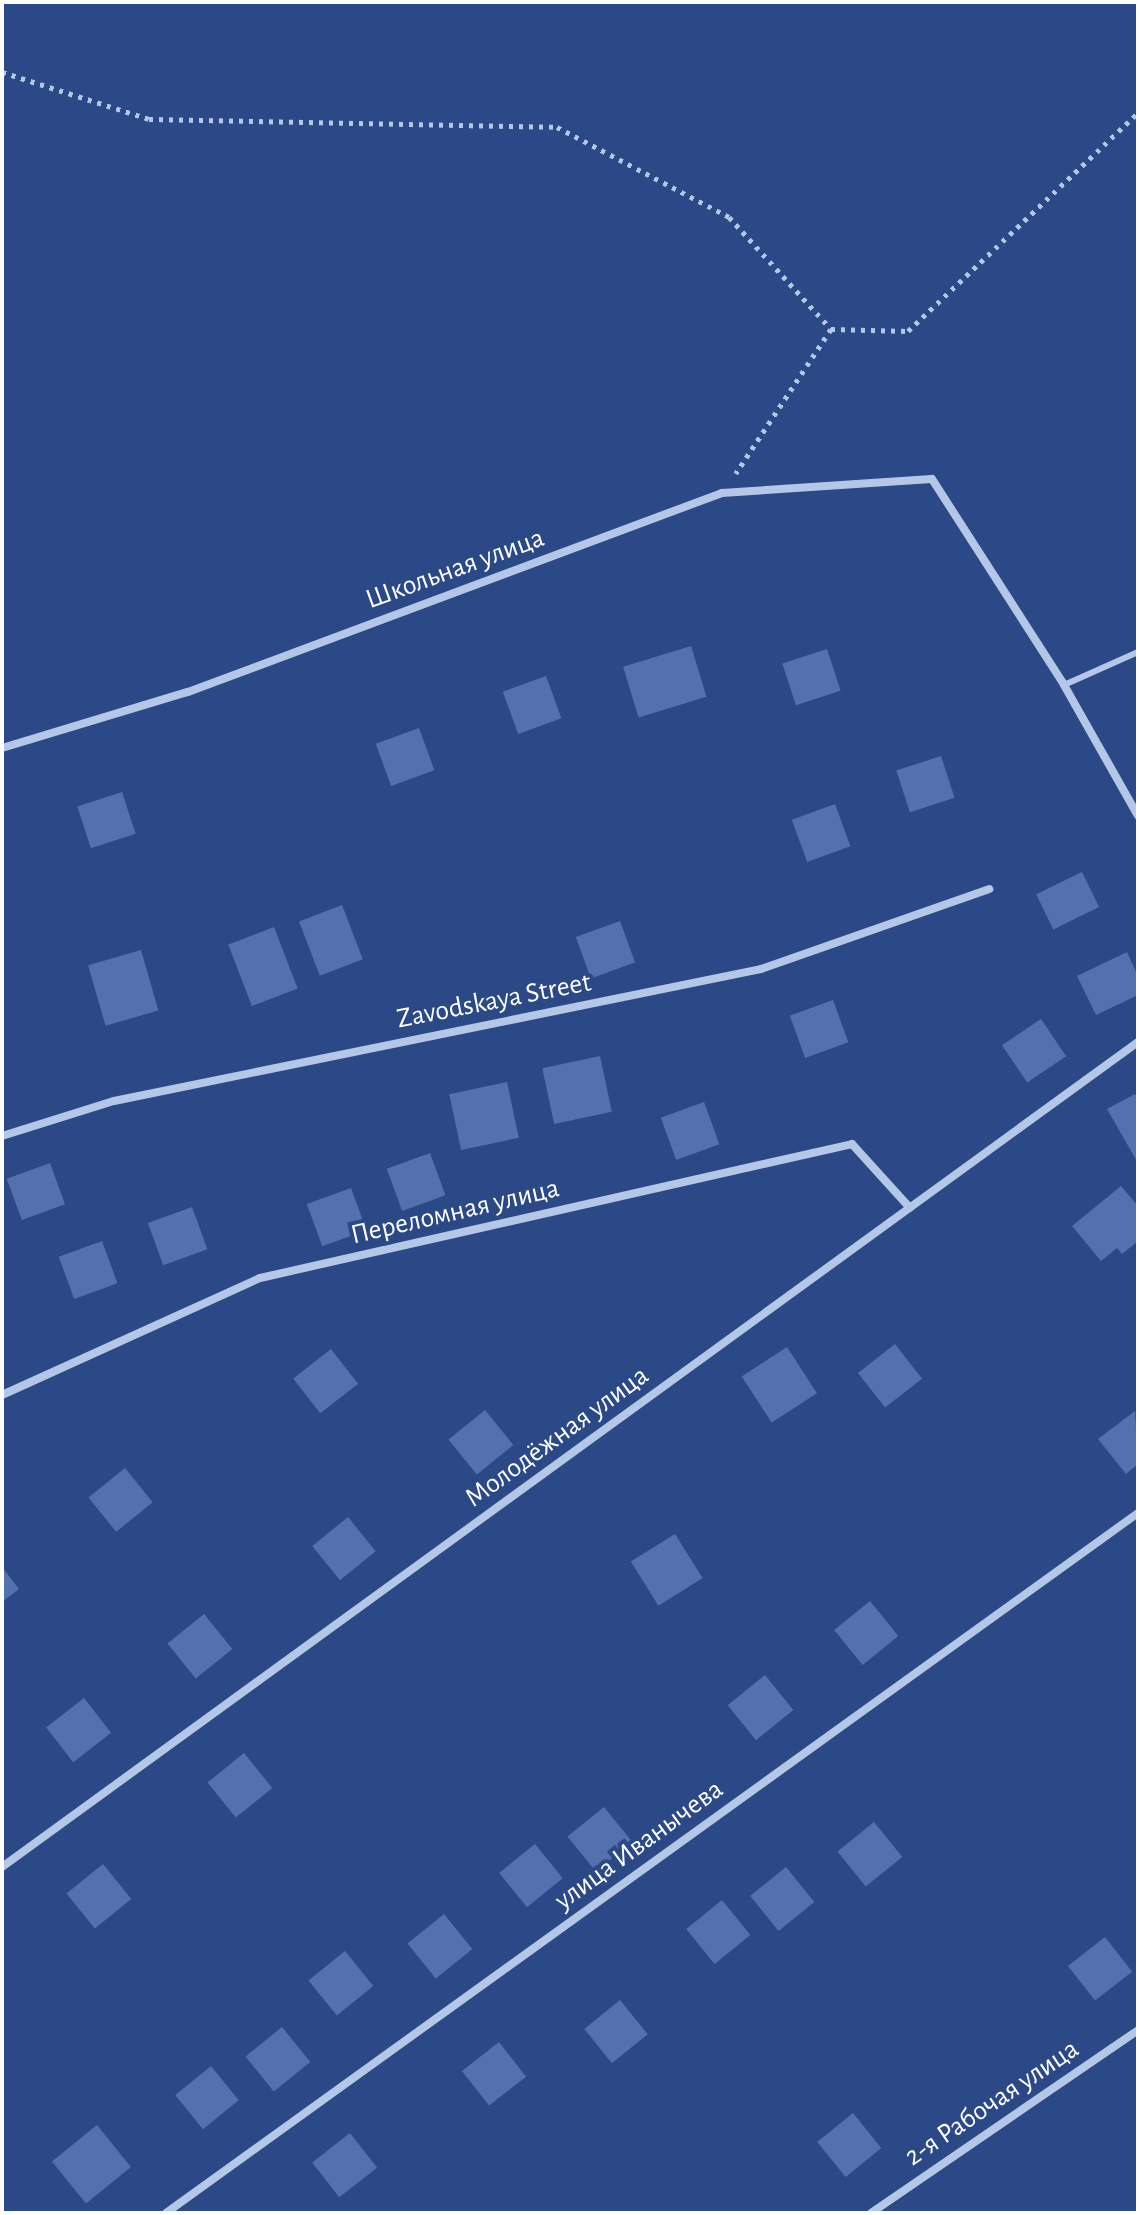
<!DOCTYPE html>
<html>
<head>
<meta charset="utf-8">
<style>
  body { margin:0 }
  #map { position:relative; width:1140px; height:2215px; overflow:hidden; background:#2a4986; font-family:"Alegreya Sans",sans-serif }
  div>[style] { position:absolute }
  .building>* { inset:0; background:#5372ad; transform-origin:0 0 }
  .path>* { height:5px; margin-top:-2.5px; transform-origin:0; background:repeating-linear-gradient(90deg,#b5c7e7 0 4px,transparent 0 10px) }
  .service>* { height:6px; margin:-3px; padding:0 3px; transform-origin:3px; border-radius:3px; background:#b5c7e7 }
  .minor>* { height:8px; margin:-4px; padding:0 4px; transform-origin:4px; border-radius:4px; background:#b5c7e7 }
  span { translate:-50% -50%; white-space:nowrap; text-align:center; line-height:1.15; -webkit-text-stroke:8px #2a4986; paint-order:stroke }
  .street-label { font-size:28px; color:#fff }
  .frame { position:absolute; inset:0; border:4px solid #fff; pointer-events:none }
</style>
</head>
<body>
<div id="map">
  <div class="building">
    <div style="left:691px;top:646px;width:53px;height:71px;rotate:73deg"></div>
    <div style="left:827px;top:649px;width:44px;height:47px;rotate:72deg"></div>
    <div style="left:546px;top:676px;width:45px;height:46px;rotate:70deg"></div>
    <div style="left:419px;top:728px;width:45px;height:46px;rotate:70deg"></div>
    <div style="left:941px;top:756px;width:44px;height:47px;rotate:72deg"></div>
    <div style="left:122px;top:792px;width:44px;height:47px;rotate:72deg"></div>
    <div style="left:835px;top:804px;width:45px;height:46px;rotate:70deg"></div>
    <div style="left:1082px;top:872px;width:39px;height:51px;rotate:64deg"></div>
    <div style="left:342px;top:905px;width:58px;height:46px;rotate:69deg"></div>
    <div style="left:620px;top:921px;width:44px;height:47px;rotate:70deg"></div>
    <div style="left:274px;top:927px;width:66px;height:49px;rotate:69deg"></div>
    <div style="left:141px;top:950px;width:63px;height:55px;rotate:74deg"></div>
    <div style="clip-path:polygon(1127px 952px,1138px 976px,1138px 995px,1096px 1015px,1077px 976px)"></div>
    <div style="left:833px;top:1000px;width:45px;height:46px;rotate:70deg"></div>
    <div style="left:1041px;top:1019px;width:45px;height:47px;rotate:56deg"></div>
    <div style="left:600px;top:1056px;width:57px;height:59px;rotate:78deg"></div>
    <div style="left:507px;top:1082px;width:57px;height:59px;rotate:78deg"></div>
    <div style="clip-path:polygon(1135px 1094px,1138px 1099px,1138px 1163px,1107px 1109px)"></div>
    <div style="left:704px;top:1102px;width:45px;height:46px;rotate:70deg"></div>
    <div style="left:430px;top:1153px;width:45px;height:46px;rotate:70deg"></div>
    <div style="left:50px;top:1163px;width:44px;height:46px;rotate:70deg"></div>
    <div style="clip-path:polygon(1121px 1186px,1138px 1206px,1138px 1241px,1122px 1254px,1117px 1248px,1101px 1261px,1072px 1226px)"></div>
    <div style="left:351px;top:1188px;width:45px;height:47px;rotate:70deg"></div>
    <div style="left:192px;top:1207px;width:45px;height:47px;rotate:70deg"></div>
    <div style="left:102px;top:1241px;width:45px;height:46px;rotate:70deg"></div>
    <div style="left:895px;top:1344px;width:44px;height:47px;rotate:52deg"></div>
    <div style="left:787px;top:1347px;width:55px;height:54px;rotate:57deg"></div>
    <div style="left:331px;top:1349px;width:44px;height:48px;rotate:52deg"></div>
    <div style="left:485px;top:1410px;width:45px;height:47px;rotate:51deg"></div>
    <div style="clip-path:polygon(1135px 1411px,1138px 1464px,1126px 1474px,1098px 1439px)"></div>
    <div style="left:125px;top:1468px;width:44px;height:47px;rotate:51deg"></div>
    <div style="left:348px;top:1517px;width:44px;height:46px;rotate:51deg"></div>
    <div style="left:675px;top:1534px;width:52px;height:52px;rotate:58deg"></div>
    <div style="clip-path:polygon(2px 1567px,19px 1589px,2px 1602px)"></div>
    <div style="left:870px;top:1601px;width:45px;height:46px;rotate:51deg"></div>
    <div style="left:204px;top:1614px;width:45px;height:47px;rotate:51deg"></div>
    <div style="left:765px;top:1675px;width:45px;height:48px;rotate:51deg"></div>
    <div style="left:84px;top:1698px;width:44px;height:48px;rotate:52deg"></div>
    <div style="left:244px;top:1753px;width:45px;height:47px;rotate:51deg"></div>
    <div style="left:604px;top:1807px;width:45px;height:47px;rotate:51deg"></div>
    <div style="left:874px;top:1822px;width:45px;height:47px;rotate:51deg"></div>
    <div style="left:535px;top:1844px;width:44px;height:46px;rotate:51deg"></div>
    <div style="left:103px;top:1864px;width:45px;height:47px;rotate:51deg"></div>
    <div style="left:786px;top:1867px;width:45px;height:46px;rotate:51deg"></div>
    <div style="left:722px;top:1900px;width:45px;height:46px;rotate:51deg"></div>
    <div style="left:444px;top:1914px;width:45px;height:47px;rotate:51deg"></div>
    <div style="left:1105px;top:1937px;width:44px;height:47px;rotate:52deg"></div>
    <div style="left:345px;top:1951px;width:45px;height:47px;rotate:51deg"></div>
    <div style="left:620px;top:2000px;width:44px;height:46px;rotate:51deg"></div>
    <div style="left:282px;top:2027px;width:45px;height:47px;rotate:51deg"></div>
    <div style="left:499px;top:2042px;width:44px;height:47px;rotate:52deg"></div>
    <div style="left:211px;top:2066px;width:44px;height:46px;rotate:51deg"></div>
    <div style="left:853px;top:2113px;width:45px;height:46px;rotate:51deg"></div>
    <div style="left:97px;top:2125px;width:54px;height:58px;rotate:51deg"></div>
    <div style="left:350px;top:2133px;width:44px;height:48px;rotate:52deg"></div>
  </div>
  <div class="path">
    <div style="left:2px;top:72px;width:154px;rotate:17.7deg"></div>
    <div style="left:149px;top:119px;width:408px;rotate:1.1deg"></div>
    <div style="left:557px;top:127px;width:194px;rotate:27.6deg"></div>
    <div style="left:729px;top:217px;width:151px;rotate:47.7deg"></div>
    <div style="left:831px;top:329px;width:173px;rotate:123.4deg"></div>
    <div style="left:831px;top:329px;width:77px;rotate:1.5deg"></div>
    <div style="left:908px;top:331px;width:317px;rotate:-43.5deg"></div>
  </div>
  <div class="service">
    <div style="left:1064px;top:685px;width:81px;rotate:-24deg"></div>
  </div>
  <div class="minor">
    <div style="left:2px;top:748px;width:194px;rotate:-16.8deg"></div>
    <div style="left:188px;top:692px;width:570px;rotate:-20.44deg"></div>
    <div style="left:722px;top:493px;width:210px;rotate:-3.8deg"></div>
    <div style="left:932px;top:479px;width:245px;rotate:57.3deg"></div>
    <div style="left:1064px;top:685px;width:150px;rotate:60.5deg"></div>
    <div style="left:2px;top:1136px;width:117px;rotate:-17.4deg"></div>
    <div style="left:114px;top:1101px;width:660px;rotate:-11.53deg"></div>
    <div style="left:761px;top:969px;width:242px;rotate:-19.3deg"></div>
    <div style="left:2px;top:1395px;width:283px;rotate:-24.4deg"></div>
    <div style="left:260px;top:1278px;width:607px;rotate:-12.75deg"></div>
    <div style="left:852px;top:1144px;width:86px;rotate:47.8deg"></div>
    <div style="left:2px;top:1867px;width:1404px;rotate:-35.99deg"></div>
    <div style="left:166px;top:2213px;width:1198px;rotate:-35.76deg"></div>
    <div style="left:871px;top:2213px;width:324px;rotate:-34.4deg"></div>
  </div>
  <div class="street-label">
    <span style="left:455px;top:569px;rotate:-20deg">Школьная улица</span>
    <span style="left:494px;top:1001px;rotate:-11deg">Zavodskaya Street</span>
    <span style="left:455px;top:1212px;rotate:-13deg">Переломная улица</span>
    <span style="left:557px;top:1437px;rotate:-36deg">Молодёжная улица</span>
    <span style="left:639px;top:1845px;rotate:-36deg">улица Иванычева</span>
    <span style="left:992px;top:2103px;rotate:-34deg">2-я Рабочая улица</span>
  </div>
  <div class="frame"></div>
</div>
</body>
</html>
